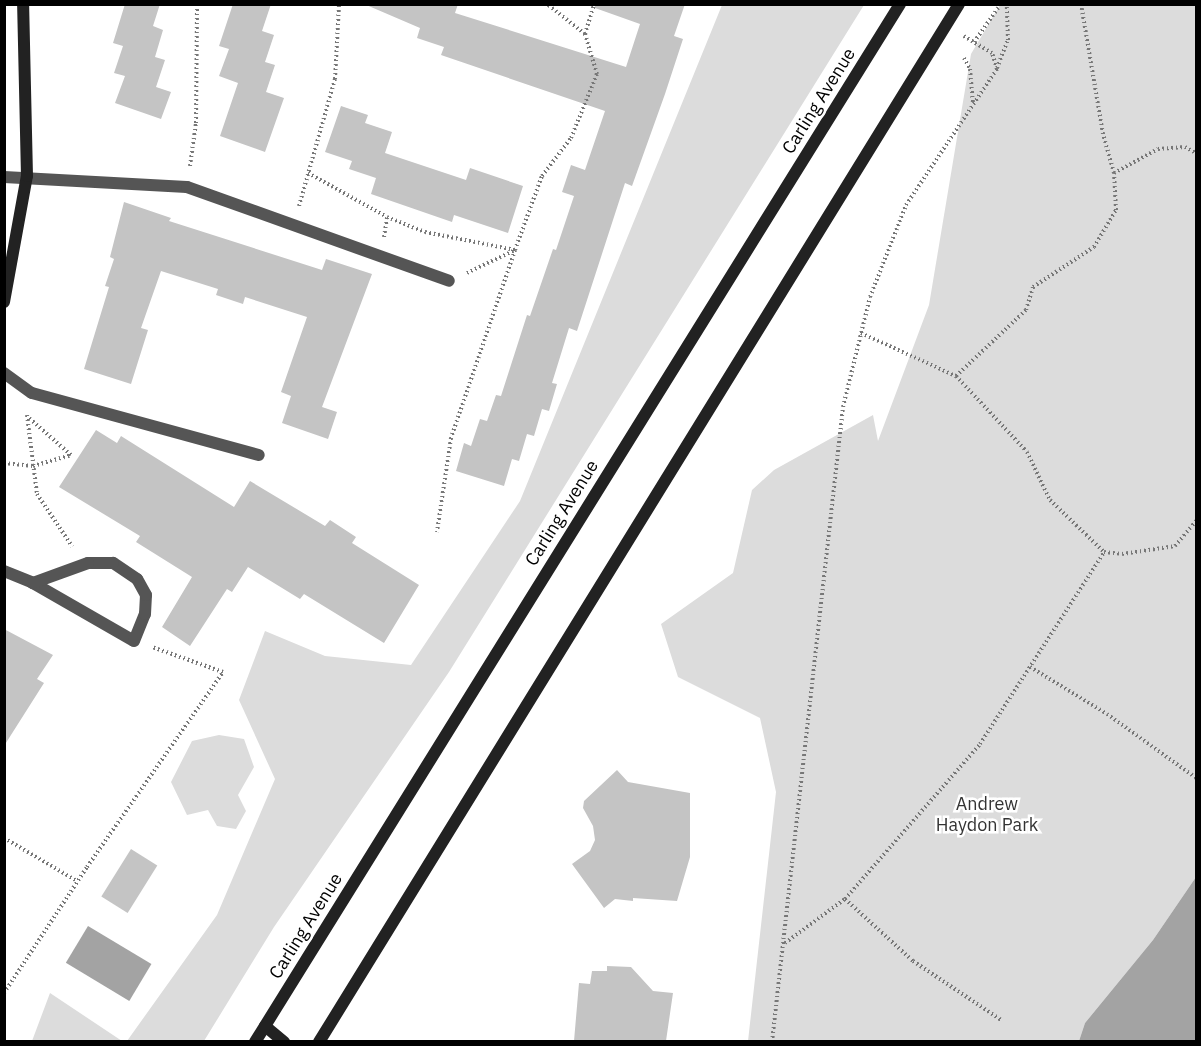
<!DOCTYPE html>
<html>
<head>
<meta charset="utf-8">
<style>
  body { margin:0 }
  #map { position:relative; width:1201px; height:1046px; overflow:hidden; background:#fff; font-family:"IBM Plex Sans",sans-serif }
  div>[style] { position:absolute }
  .green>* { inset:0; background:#dcdcdc }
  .water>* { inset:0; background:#a3a3a3; transform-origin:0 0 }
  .building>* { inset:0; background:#c4c4c4; transform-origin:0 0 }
  .path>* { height:4px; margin-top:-2px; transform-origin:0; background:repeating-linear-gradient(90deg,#777 0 1.5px,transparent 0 4.5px) }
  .lane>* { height:12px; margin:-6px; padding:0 6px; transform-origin:6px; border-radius:6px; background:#555 }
  .secondary>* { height:12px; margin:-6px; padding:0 6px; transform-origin:6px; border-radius:6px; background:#222 }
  span { translate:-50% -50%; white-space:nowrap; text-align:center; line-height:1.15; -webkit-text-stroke:5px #fff; paint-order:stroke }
  .street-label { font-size:18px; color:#000 }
  .park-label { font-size:18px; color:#333 }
  .frame { position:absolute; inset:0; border:6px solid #000; pointer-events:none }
</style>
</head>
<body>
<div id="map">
  <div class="green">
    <div style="clip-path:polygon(722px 5px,864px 5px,449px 672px,274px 927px,204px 1041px,127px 1041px,217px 915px,275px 779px,239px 700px,265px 631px,325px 656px,411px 665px,520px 501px)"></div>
    <div style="clip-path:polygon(1000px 5px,1196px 5px,1196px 877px,1153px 940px,1085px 1023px,1079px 1041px,748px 1041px,776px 792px,760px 718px,678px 677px,661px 624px,733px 573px,752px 490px,774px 470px,873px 415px,878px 441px,929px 305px,971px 54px)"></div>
    <div style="clip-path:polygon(219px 735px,244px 739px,254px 767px,238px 795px,246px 811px,236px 829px,217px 826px,208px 810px,187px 815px,171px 782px,192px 741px)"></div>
    <div style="clip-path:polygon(50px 993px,122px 1041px,32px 1041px)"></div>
  </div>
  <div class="water">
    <div style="clip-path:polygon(1196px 877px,1196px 1041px,1079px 1041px,1085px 1023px,1153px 940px)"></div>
    <div style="left:88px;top:926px;width:74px;height:43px;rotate:31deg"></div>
  </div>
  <div class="building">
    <div style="clip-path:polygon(125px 4px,160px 4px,153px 26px,163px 30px,155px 57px,165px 60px,156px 87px,171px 92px,161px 119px,115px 103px,125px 76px,114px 73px,123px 46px,113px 43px)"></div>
    <div style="clip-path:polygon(233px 4px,271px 4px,262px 31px,274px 35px,265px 62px,275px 65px,266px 92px,284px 98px,265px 152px,220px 136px,238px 83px,219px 76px,229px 49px,219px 46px)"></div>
    <div style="clip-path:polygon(364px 4px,458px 4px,455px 13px,626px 67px,640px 24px,595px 8px,595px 4px,685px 4px,674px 36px,683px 39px,665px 94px,632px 186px,625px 183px,577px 331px,569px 328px,552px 383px,557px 384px,549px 411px,542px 409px,534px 436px,527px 434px,519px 461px,512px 459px,504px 486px,456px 471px,464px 443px,471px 446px,480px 419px,487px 421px,496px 395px,501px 396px,527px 315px,530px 316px,553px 249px,556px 250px,574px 196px,562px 192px,571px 165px,585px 170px,605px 111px,441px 55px,444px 47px,417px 38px,420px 28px)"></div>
    <div style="clip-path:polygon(341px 106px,368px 115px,365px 123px,392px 132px,385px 153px,466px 180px,470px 168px,523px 186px,508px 233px,454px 215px,452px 222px,371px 194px,376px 178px,349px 169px,352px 161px,325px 152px)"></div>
    <div style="clip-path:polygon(124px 202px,171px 218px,169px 221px,322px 270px,326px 259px,372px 274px,322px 407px,337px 412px,328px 439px,282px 423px,291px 396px,281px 392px,307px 317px,245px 297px,243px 304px,216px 295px,218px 289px,161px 271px,141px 328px,148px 330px,131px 384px,84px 369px,109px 287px,105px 286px,114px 259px,110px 257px)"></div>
    <div style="clip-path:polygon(96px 430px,117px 443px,121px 436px,234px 507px,250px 481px,325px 526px,330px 520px,356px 537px,352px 543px,419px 585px,384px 643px,304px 594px,300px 599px,248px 567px,232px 592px,227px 589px,190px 646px,162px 627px,192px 577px,136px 542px,140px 536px,59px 487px)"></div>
    <div style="clip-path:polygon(4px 629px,53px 655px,37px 679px,44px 683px,4px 746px)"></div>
    <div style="clip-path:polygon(617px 770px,628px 782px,690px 793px,690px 857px,677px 901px,633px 898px,633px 901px,615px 899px,604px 908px,572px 864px,590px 851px,595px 840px,593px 826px,583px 808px,584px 801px)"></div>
    <div style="left:131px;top:849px;width:31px;height:56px;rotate:32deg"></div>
    <div style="clip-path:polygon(607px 966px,631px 967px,653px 991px,673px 993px,666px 1041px,574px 1041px,579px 983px,590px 984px,592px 971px,607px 971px)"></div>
  </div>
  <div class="path">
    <div style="left:585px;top:34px;width:31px;rotate:-73deg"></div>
    <div style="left:974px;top:42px;width:47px;rotate:-54.6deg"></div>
    <div style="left:964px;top:58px;width:13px;rotate:61deg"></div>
    <div style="left:970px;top:69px;width:34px;rotate:85deg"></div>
    <div style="left:997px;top:68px;width:30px;rotate:-69deg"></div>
    <div style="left:1008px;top:40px;width:36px;rotate:-92deg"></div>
    <div style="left:190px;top:166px;width:43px;rotate:-82.1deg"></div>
    <div style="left:196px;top:123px;width:119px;rotate:-89.5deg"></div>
    <div style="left:308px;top:173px;width:90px;rotate:29.1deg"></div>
    <div style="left:387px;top:217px;width:41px;rotate:21.5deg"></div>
    <div style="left:425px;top:232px;width:92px;rotate:11.3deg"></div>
    <div style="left:515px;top:250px;width:199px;rotate:108.8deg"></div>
    <div style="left:451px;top:438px;width:95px;rotate:98.5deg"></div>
    <div style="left:1114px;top:173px;width:50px;rotate:-28.6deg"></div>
    <div style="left:1158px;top:149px;width:27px;rotate:-4deg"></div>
    <div style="left:1185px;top:147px;width:13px;rotate:29deg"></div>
    <div style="left:299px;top:206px;width:132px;rotate:-74.2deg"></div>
    <div style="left:335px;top:79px;width:75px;rotate:-86.9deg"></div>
    <div style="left:384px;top:237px;width:20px;rotate:-81deg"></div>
    <div style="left:467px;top:273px;width:53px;rotate:-25.6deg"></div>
    <div style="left:515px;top:250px;width:79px;rotate:-70deg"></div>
    <div style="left:542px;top:176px;width:48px;rotate:-52.7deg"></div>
    <div style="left:571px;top:138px;width:69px;rotate:-67.9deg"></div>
    <div style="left:597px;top:74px;width:42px;rotate:-106.7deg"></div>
    <div style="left:585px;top:34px;width:48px;rotate:-141.7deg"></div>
    <div style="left:861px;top:333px;width:104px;rotate:24.4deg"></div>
    <div style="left:956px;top:376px;width:104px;rotate:46.9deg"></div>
    <div style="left:1027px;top:452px;width:53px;rotate:64.4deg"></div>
    <div style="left:1050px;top:500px;width:75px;rotate:43.9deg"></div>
    <div style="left:1104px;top:552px;width:18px;rotate:6deg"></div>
    <div style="left:1122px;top:554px;width:54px;rotate:-8.6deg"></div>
    <div style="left:1175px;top:546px;width:33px;rotate:-50deg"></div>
    <div style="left:956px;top:376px;width:96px;rotate:-43.3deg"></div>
    <div style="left:1026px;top:310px;width:24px;rotate:-73deg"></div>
    <div style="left:1033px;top:287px;width:73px;rotate:-33.3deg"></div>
    <div style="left:1094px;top:247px;width:43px;rotate:-59.3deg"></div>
    <div style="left:1116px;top:210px;width:37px;rotate:-93deg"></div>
    <div style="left:1114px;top:173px;width:41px;rotate:-105.8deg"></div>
    <div style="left:1103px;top:134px;width:132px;rotate:-99.6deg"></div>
    <div style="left:27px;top:415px;width:80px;rotate:82.8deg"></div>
    <div style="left:37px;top:494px;width:63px;rotate:56.1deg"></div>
    <div style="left:4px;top:463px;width:29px;rotate:6deg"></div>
    <div style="left:33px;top:466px;width:40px;rotate:-16deg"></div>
    <div style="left:71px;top:455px;width:56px;rotate:-138.6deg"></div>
    <div style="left:1030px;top:667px;width:90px;rotate:31.4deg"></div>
    <div style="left:1107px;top:714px;width:110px;rotate:35.7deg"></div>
    <div style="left:4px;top:838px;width:85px;rotate:30.5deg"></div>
    <div style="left:845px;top:899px;width:92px;rotate:42.4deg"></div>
    <div style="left:913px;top:961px;width:106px;rotate:33.8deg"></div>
    <div style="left:785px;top:943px;width:74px;rotate:-36.3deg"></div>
    <div style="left:845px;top:899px;width:206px;rotate:-48.9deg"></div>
    <div style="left:980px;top:744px;width:229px;rotate:-57.1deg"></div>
    <div style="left:4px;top:993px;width:151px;rotate:-56.6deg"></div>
    <div style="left:87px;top:867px;width:238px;rotate:-55.1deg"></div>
    <div style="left:223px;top:672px;width:75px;rotate:-160.6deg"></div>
    <div style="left:772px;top:1042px;width:639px;rotate:-83.62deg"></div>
    <div style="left:843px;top:407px;width:113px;rotate:-76.2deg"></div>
    <div style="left:870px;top:297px;width:99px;rotate:-68.6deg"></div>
    <div style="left:906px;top:205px;width:164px;rotate:-56.2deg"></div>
    <div style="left:997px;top:69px;width:17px;rotate:-107deg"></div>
    <div style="left:992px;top:53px;width:33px;rotate:-149deg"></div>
  </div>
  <div class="lane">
    <div style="left:4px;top:177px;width:183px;rotate:3.1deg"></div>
    <div style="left:187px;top:187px;width:278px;rotate:19.7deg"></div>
    <div style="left:4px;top:373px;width:34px;rotate:36deg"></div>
    <div style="left:32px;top:393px;width:235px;rotate:15.3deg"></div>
    <div style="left:4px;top:571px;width:31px;rotate:22deg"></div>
    <div style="left:33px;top:583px;width:116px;rotate:29.9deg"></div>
    <div style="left:134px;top:641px;width:29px;rotate:-68deg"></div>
    <div style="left:145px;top:614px;width:19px;rotate:-87deg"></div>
    <div style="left:146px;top:595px;width:18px;rotate:-119deg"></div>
    <div style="left:137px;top:579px;width:29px;rotate:-146deg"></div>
    <div style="left:113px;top:563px;width:25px;rotate:180deg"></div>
    <div style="left:88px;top:563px;width:59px;rotate:160deg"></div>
  </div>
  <div class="secondary">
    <div style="left:4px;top:302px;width:128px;rotate:-79.7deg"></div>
    <div style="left:27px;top:176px;width:172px;rotate:-91.3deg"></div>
    <div style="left:265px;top:1026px;width:25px;rotate:40deg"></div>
    <div style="left:255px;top:1042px;width:1222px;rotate:-58.14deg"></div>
    <div style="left:319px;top:1042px;width:1219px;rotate:-58.34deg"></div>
  </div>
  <div class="street-label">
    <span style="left:819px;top:101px;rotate:-58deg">Carling Avenue</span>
    <span style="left:562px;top:513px;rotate:-58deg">Carling Avenue</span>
    <span style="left:306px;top:926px;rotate:-58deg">Carling Avenue</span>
  </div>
  <div class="park-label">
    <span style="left:987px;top:815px">Andrew<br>Haydon Park</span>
  </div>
  <div class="frame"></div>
</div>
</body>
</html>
